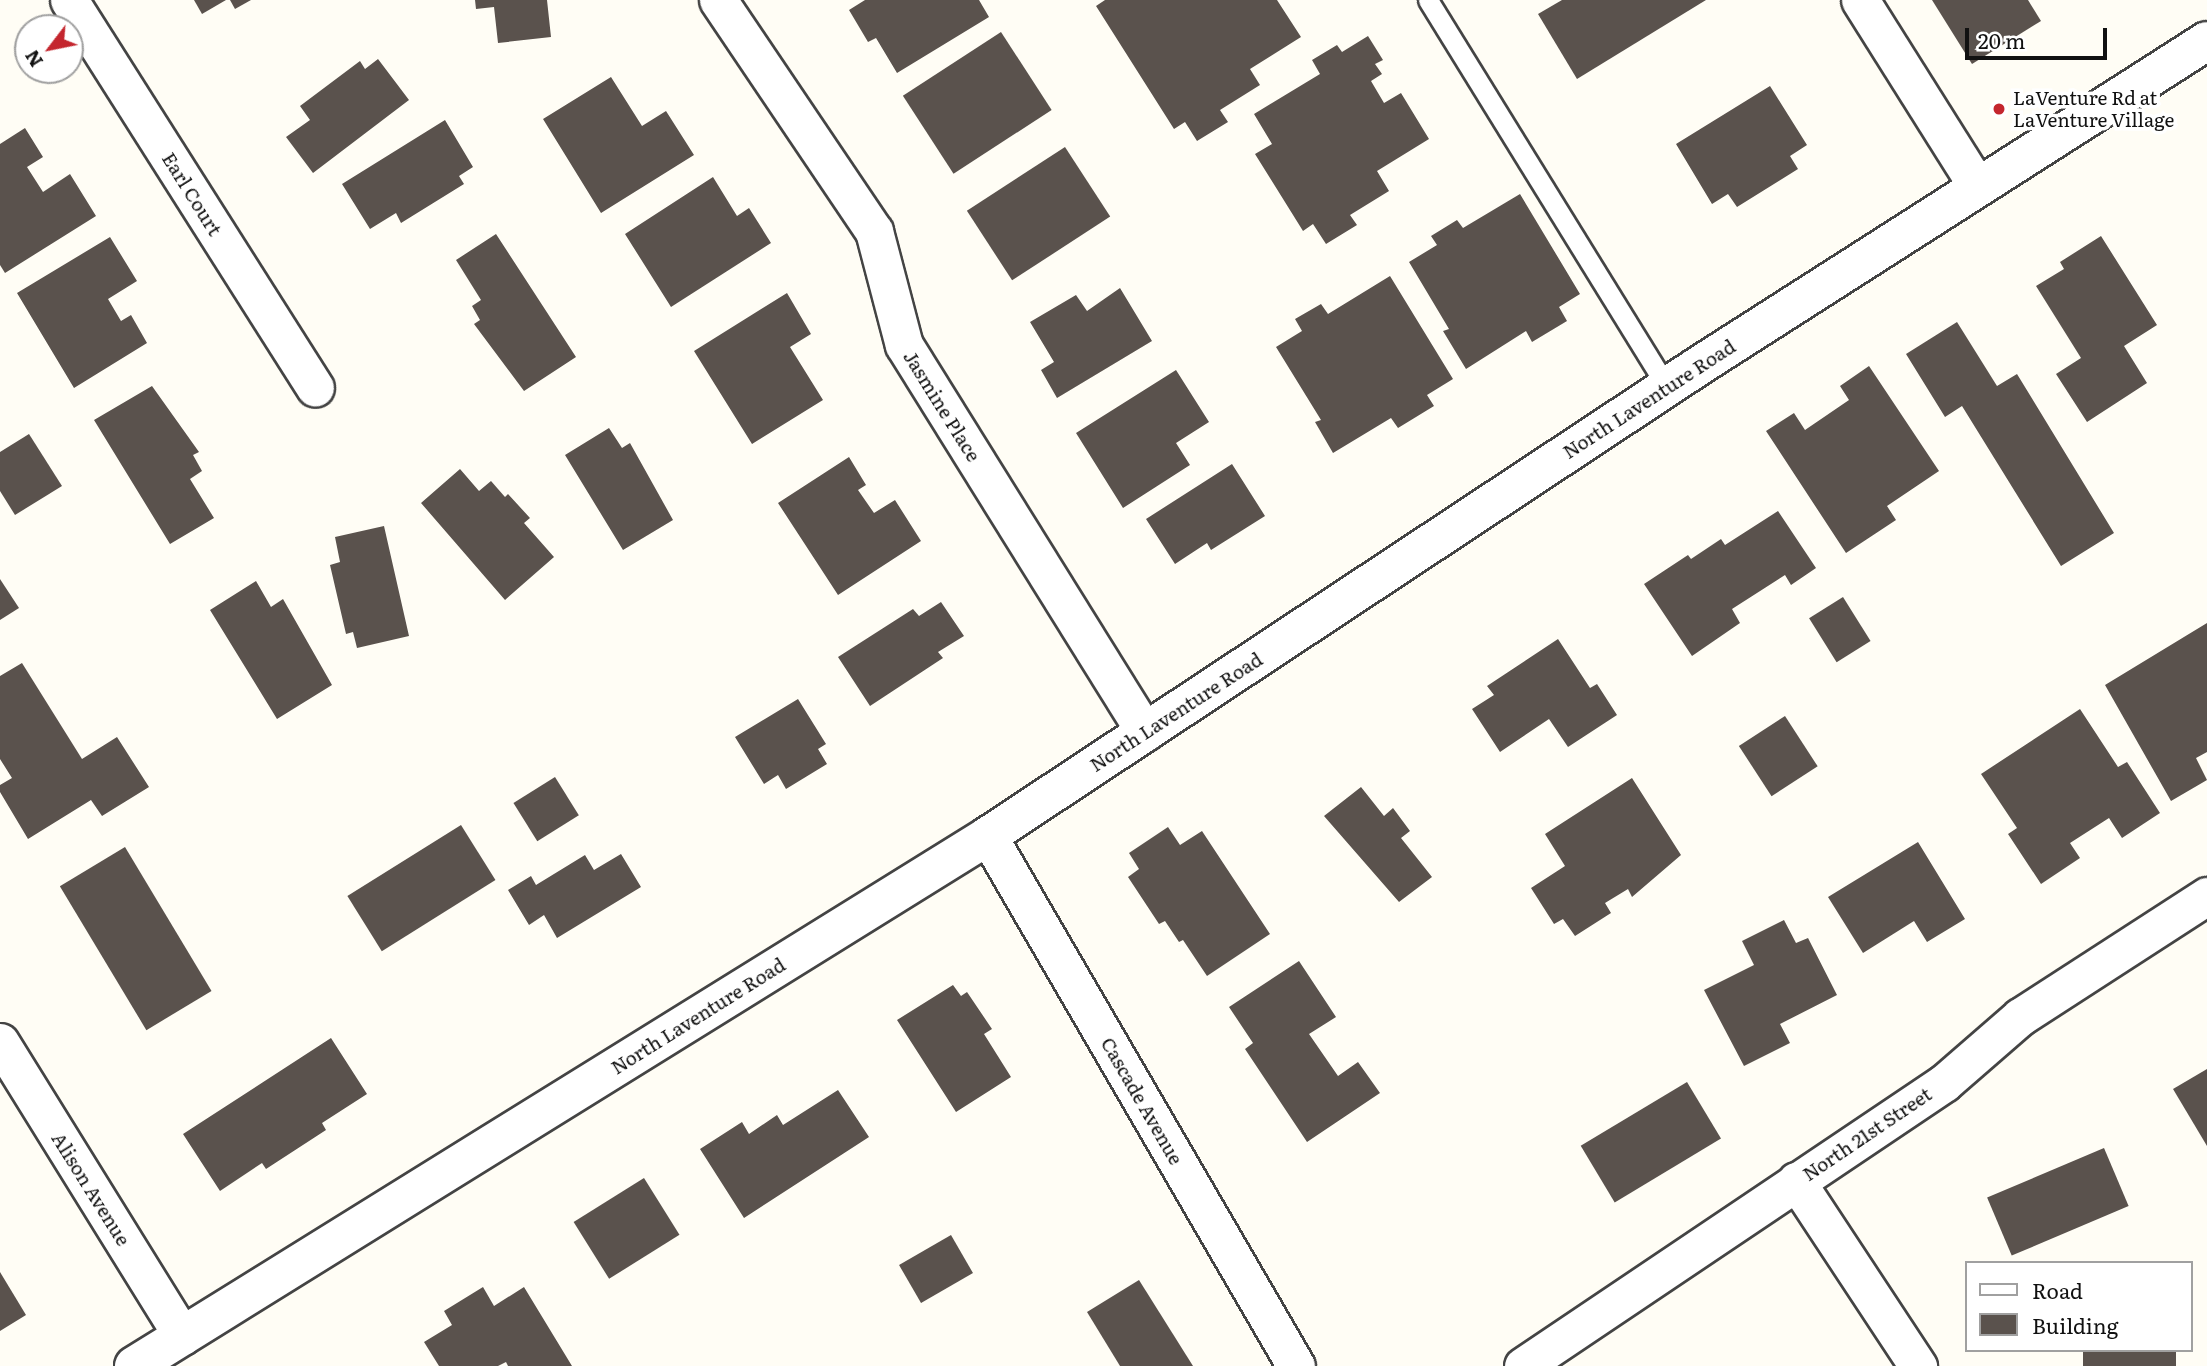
<!DOCTYPE html>
<html>
<head>
<meta charset="utf-8">
<style>
  body { margin:0 }
  #map { position:relative; width:2207px; height:1366px; overflow:hidden; background:#fffdf5; font-family:Literata,serif }
  div>[style] { position:absolute }
  .building>* { inset:0; background:#5a524d; transform-origin:0 0 }
  .roads { filter:drop-shadow(2px 0 #444) drop-shadow(-2px 0 #444) drop-shadow(0 2px #444) drop-shadow(0 -2px #444) }
  .service>* { height:19px; margin:-9.5px; padding:0 9.5px; transform-origin:9.5px; border-radius:9.5px; background:#fff }
  .minor>* { height:37px; margin:-18.5px; padding:0 18.5px; transform-origin:18.5px; border-radius:18.5px; background:#fff }
  .tertiary>* { height:38px; margin:-19px; padding:0 19px; transform-origin:19px; border-radius:19px; background:#fff }
  .dots>* { width:19px; height:19px; translate:-50% -50%; box-sizing:border-box; border:4px solid #fff; border-radius:50% }
  span { translate:-50% -50%; white-space:nowrap; text-align:center; line-height:1.15; -webkit-text-stroke:7px #fff; paint-order:stroke }
  .poi-label { font-size:19px; color:#111 }
  .left { translate:0 -50%; text-align:left }
  .street-label { font-size:19px; color:#111 }
  .legend { position:absolute; left:1965px; top:1261px; width:228px; height:91px; box-sizing:border-box; background:#fff; border:2px solid #a0a0a0; margin:0; padding:9px 12px; list-style:none; font-size:21px; color:#111 }
  .legend li { display:flex; align-items:center; gap:14px; height:35px }
  .legend b { width:35px; border:2px solid #a0a0a0 }
  .north { position:absolute; left:14px; top:14px; width:70px; height:70px; box-sizing:border-box; background:#fff; border:2px solid #a0a0a0; border-radius:50%; rotate:238deg; font-size:19px; font-weight:700; line-height:28px; text-align:center; color:#111 }
  .north::after { content:''; display:block; margin:auto; width:24px; height:32px; background:#c4262e; clip-path:polygon(50% 0,100% 100%,50% 72%,0 100%) }
  .scale { position:absolute; left:1965px; top:28px; width:142px; height:32px; box-sizing:border-box; border:4px solid #111; border-top:0; padding-left:9px; font-size:21px; line-height:24px; white-space:nowrap; color:#111; -webkit-text-stroke:5px #fff; paint-order:stroke }
</style>
</head>
<body>
<div id="map">
  <div class="building">
    <div style="clip-path:polygon(194px 0,226px 0,202px 14px)"></div>
    <div style="clip-path:polygon(230px 0,251px 0,235px 9px)"></div>
    <div style="clip-path:polygon(475px 0,547px 0,551px 37px,498px 43px,494px 7px,476px 9px)"></div>
    <div style="clip-path:polygon(865px 0,979px 0,989px 17px,897px 73px,876px 38px,868px 42px,849px 10px)"></div>
    <div style="clip-path:polygon(1105px 0,1277px 0,1301px 37px,1250px 69px,1260px 85px,1220px 110px,1228px 122px,1197px 141px,1185px 122px,1174px 129px,1096px 6px)"></div>
    <div style="clip-path:polygon(1562px 0,1706px 0,1577px 79px,1538px 14px)"></div>
    <div style="clip-path:polygon(1932px 0,2028px 0,2041px 21px,1972px 64px)"></div>
    <div style="left:1001px;top:32px;width:93px;height:117px;rotate:57deg"></div>
    <div style="clip-path:polygon(1368px 36px,1383px 60px,1375px 64px,1382px 74px,1371px 81px,1384px 103px,1401px 93px,1429px 139px,1377px 171px,1389px 191px,1350px 215px,1357px 225px,1326px 244px,1313px 224px,1303px 231px,1255px 154px,1272px 144px,1254px 114px,1320px 74px,1312px 60px,1337px 45px,1342px 52px)"></div>
    <div style="clip-path:polygon(378px 59px,409px 100px,313px 173px,286px 137px,310px 120px,300px 106px,360px 61px,365px 69px)"></div>
    <div style="clip-path:polygon(611px 77px,642px 126px,666px 111px,694px 155px,601px 213px,543px 119px)"></div>
    <div style="clip-path:polygon(1770px 86px,1807px 145px,1790px 156px,1798px 169px,1737px 207px,1728px 194px,1712px 204px,1676px 144px)"></div>
    <div style="clip-path:polygon(445px 120px,473px 167px,459px 176px,464px 184px,401px 223px,396px 213px,370px 229px,342px 184px)"></div>
    <div style="clip-path:polygon(25px 128px,43px 157px,27px 167px,43px 192px,70px 174px,96px 216px,5px 273px,0 265px,0 144px)"></div>
    <div style="left:1065px;top:147px;width:83px;height:117px;rotate:57deg"></div>
    <div style="clip-path:polygon(713px 177px,737px 216px,749px 208px,771px 243px,671px 307px,625px 234px)"></div>
    <div style="clip-path:polygon(1520px 194px,1580px 294px,1559px 307px,1567px 321px,1532px 342px,1526px 331px,1466px 369px,1443px 331px,1449px 329px,1409px 262px,1437px 245px,1431px 236px,1457px 220px,1463px 228px)"></div>
    <div style="clip-path:polygon(496px 234px,576px 357px,524px 391px,474px 324px,480px 320px,472px 306px,481px 300px,456px 260px)"></div>
    <div style="clip-path:polygon(2101px 236px,2157px 325px,2124px 346px,2147px 383px,2087px 422px,2056px 374px,2081px 358px,2036px 286px,2064px 269px,2060px 262px)"></div>
    <div style="clip-path:polygon(110px 237px,137px 281px,108px 299px,121px 321px,131px 315px,147px 343px,74px 388px,17px 293px)"></div>
    <div style="clip-path:polygon(1390px 276px,1453px 379px,1427px 395px,1434px 406px,1398px 428px,1391px 418px,1333px 453px,1315px 422px,1321px 420px,1276px 347px,1302px 331px,1295px 319px,1321px 304px,1328px 314px)"></div>
    <div style="clip-path:polygon(1120px 288px,1152px 341px,1057px 398px,1041px 370px,1054px 362px,1030px 322px,1076px 295px,1087px 311px)"></div>
    <div style="clip-path:polygon(787px 293px,811px 334px,790px 347px,823px 400px,752px 444px,694px 351px)"></div>
    <div style="clip-path:polygon(1957px 322px,1997px 386px,2017px 374px,2114px 533px,2061px 566px,1962px 406px,1945px 417px,1906px 354px)"></div>
    <div style="clip-path:polygon(1869px 366px,1939px 471px,1887px 506px,1896px 520px,1846px 553px,1766px 431px,1794px 413px,1805px 430px,1849px 400px,1840px 386px)"></div>
    <div style="clip-path:polygon(1176px 370px,1209px 422px,1176px 443px,1190px 465px,1123px 508px,1076px 433px)"></div>
    <div style="clip-path:polygon(152px 386px,199px 452px,193px 455px,202px 471px,190px 479px,214px 518px,170px 544px,94px 420px)"></div>
    <div style="clip-path:polygon(609px 428px,622px 448px,630px 443px,673px 520px,623px 550px,565px 455px)"></div>
    <div style="clip-path:polygon(29px 434px,62px 486px,15px 515px,0 491px,0 452px)"></div>
    <div style="clip-path:polygon(849px 457px,866px 485px,858px 490px,874px 513px,895px 500px,921px 541px,838px 595px,778px 503px)"></div>
    <div style="clip-path:polygon(1232px 464px,1265px 516px,1211px 550px,1207px 543px,1175px 564px,1146px 519px)"></div>
    <div style="clip-path:polygon(460px 469px,479px 491px,491px 481px,505px 497px,508px 494px,530px 518px,524px 523px,554px 557px,505px 600px,421px 503px)"></div>
    <div style="clip-path:polygon(1778px 511px,1816px 568px,1791px 585px,1785px 575px,1732px 609px,1740px 623px,1692px 656px,1644px 584px,1688px 555px,1691px 559px,1721px 539px,1725px 545px)"></div>
    <div style="clip-path:polygon(384px 526px,409px 636px,357px 648px,353px 632px,346px 634px,330px 565px,340px 562px,335px 537px)"></div>
    <div style="clip-path:polygon(0 579px,19px 608px,0 620px)"></div>
    <div style="clip-path:polygon(256px 581px,271px 607px,283px 599px,332px 685px,277px 719px,210px 610px)"></div>
    <div style="left:1843px;top:597px;width:52px;height:40px;rotate:58deg"></div>
    <div style="clip-path:polygon(941px 602px,964px 636px,938px 652px,943px 658px,870px 706px,838px 657px,913px 609px,919px 616px)"></div>
    <div style="clip-path:polygon(2207px 623px,2207px 752px,2196px 758px,2207px 780px,2171px 801px,2105px 685px)"></div>
    <div style="clip-path:polygon(1558px 639px,1590px 688px,1597px 684px,1617px 715px,1568px 747px,1549px 719px,1500px 752px,1472px 709px,1494px 695px,1487px 686px)"></div>
    <div style="clip-path:polygon(22px 663px,82px 759px,117px 737px,149px 787px,102px 816px,91px 800px,28px 839px,0 792px,0 785px,12px 778px,0 759px,0 676px)"></div>
    <div style="clip-path:polygon(798px 699px,826px 744px,818px 749px,827px 764px,786px 789px,778px 775px,764px 784px,735px 737px)"></div>
    <div style="clip-path:polygon(2080px 709px,2118px 767px,2127px 762px,2160px 813px,2122px 838px,2109px 818px,2070px 843px,2080px 858px,2041px 884px,2008px 834px,2017px 828px,1981px 774px)"></div>
    <div style="left:1785px;top:716px;width:60px;height:55px;rotate:57deg"></div>
    <div style="left:555px;top:777px;width:45px;height:49px;rotate:58deg"></div>
    <div style="clip-path:polygon(1632px 778px,1681px 855px,1632px 897px,1628px 889px,1605px 903px,1611px 913px,1575px 936px,1563px 919px,1554px 924px,1531px 888px,1565px 866px,1545px 834px)"></div>
    <div style="clip-path:polygon(1361px 787px,1384px 816px,1393px 808px,1410px 831px,1401px 838px,1432px 877px,1399px 902px,1324px 816px)"></div>
    <div style="left:461px;top:825px;width:65px;height:134px;rotate:58deg"></div>
    <div style="clip-path:polygon(1168px 827px,1180px 845px,1202px 831px,1270px 934px,1207px 976px,1183px 940px,1179px 942px,1165px 921px,1159px 924px,1128px 877px,1139px 869px,1129px 853px)"></div>
    <div style="clip-path:polygon(1918px 842px,1965px 919px,1927px 942px,1914px 921px,1863px 953px,1828px 897px)"></div>
    <div style="left:125px;top:847px;width:168px;height:76px;rotate:59deg"></div>
    <div style="clip-path:polygon(621px 854px,641px 887px,557px 938px,544px 915px,529px 925px,508px 890px,531px 876px,536px 885px,585px 855px,594px 870px)"></div>
    <div style="clip-path:polygon(1784px 920px,1796px 943px,1808px 938px,1837px 995px,1780px 1024px,1790px 1043px,1744px 1066px,1704px 990px,1754px 965px,1742px 941px)"></div>
    <div style="clip-path:polygon(1299px 961px,1336px 1017px,1309px 1034px,1338px 1076px,1358px 1062px,1380px 1093px,1307px 1142px,1245px 1049px,1253px 1043px,1229px 1007px)"></div>
    <div style="clip-path:polygon(953px 985px,961px 996px,967px 992px,992px 1029px,984px 1034px,1011px 1077px,956px 1112px,897px 1020px)"></div>
    <div style="clip-path:polygon(331px 1038px,367px 1094px,322px 1123px,326px 1130px,266px 1169px,262px 1163px,220px 1191px,183px 1134px)"></div>
    <div style="clip-path:polygon(2207px 1069px,2207px 1146px,2173px 1089px)"></div>
    <div style="left:1687px;top:1082px;width:66px;height:124px;rotate:59deg"></div>
    <div style="clip-path:polygon(838px 1090px,869px 1137px,744px 1218px,700px 1149px,742px 1122px,749px 1134px,777px 1115px,783px 1125px)"></div>
    <div style="left:2104px;top:1148px;width:63px;height:127px;rotate:67deg"></div>
    <div style="left:644px;top:1178px;width:67px;height:83px;rotate:58deg"></div>
    <div style="left:951px;top:1235px;width:44px;height:60px;rotate:60deg"></div>
    <div style="clip-path:polygon(0 1272px,26px 1315px,0 1331px)"></div>
    <div style="clip-path:polygon(1139px 1280px,1193px 1366px,1120px 1366px,1087px 1312px)"></div>
    <div style="clip-path:polygon(483px 1287px,494px 1306px,524px 1287px,572px 1366px,508px 1366px,506px 1362px,498px 1366px,439px 1366px,424px 1342px,452px 1325px,444px 1311px)"></div>
    <div style="left:2083px;top:1350px;width:93px;height:17px"></div>
  </div>
  <div class="roads">
    <div class="service">
      <div style="left:1428px;top:0;width:455px;rotate:58.3deg"></div>
    </div>
    <div class="minor">
      <div style="left:69px;top:0;width:459px;rotate:57.6deg"></div>
      <div style="left:718px;top:0;width:279px;rotate:56deg"></div>
      <div style="left:874px;top:231px;width:118px;rotate:75.3deg"></div>
      <div style="left:904px;top:345px;width:456px;rotate:58.1deg"></div>
      <div style="left:1860px;top:0;width:220px;rotate:57.8deg"></div>
      <div style="left:988px;top:836px;width:613px;rotate:59.84deg"></div>
      <div style="left:0;top:1042px;width:346px;rotate:58.2deg"></div>
      <div style="left:1796px;top:1181px;width:222px;rotate:56.6deg"></div>
      <div style="left:1523px;top:1366px;width:507px;rotate:-33.91deg"></div>
      <div style="left:1944px;top:1083px;width:101px;rotate:-41deg"></div>
      <div style="left:2020px;top:1017px;width:223px;rotate:-32.9deg"></div>
    </div>
    <div class="tertiary">
      <div style="left:134px;top:1366px;width:1005px;rotate:-31.82deg"></div>
      <div style="left:988px;top:836px;width:850px;rotate:-33.48deg"></div>
      <div style="left:1697px;top:367px;width:605px;rotate:-32.59deg"></div>
    </div>
  </div>
  <div class="dots">
    <div style="left:1999px;top:109px;background:#c4262e"></div>
  </div>
  <div class="poi-label">
    <span class="left" style="left:2013px;top:109px">LaVenture Rd at<br>LaVenture Village</span>
  </div>
  <div class="street-label">
    <span style="left:192px;top:194px;rotate:58deg">Earl Court</span>
    <span style="left:1649px;top:399px;rotate:-33deg">North Laventure Road</span>
    <span style="left:942px;top:406px;rotate:58deg">Jasmine Place</span>
    <span style="left:1176px;top:712px;rotate:-33deg">North Laventure Road</span>
    <span style="left:698px;top:1016px;rotate:-32deg">North Laventure Road</span>
    <span style="left:1142px;top:1101px;rotate:60deg">Cascade Avenue</span>
    <span style="left:1867px;top:1134px;rotate:-34deg">North 21st Street</span>
    <span style="left:91px;top:1189px;rotate:58deg">Alison Avenue</span>
  </div>
  <ul class="legend">
  <li><b style="height:9px;background:#fff"></b>Road</li>
  <li><b style="height:19px;background:#5a524d"></b>Building</li>
  </ul>
  <div class="north">N</div>
  <div class="scale">20 m</div>
</div>
</body>
</html>
